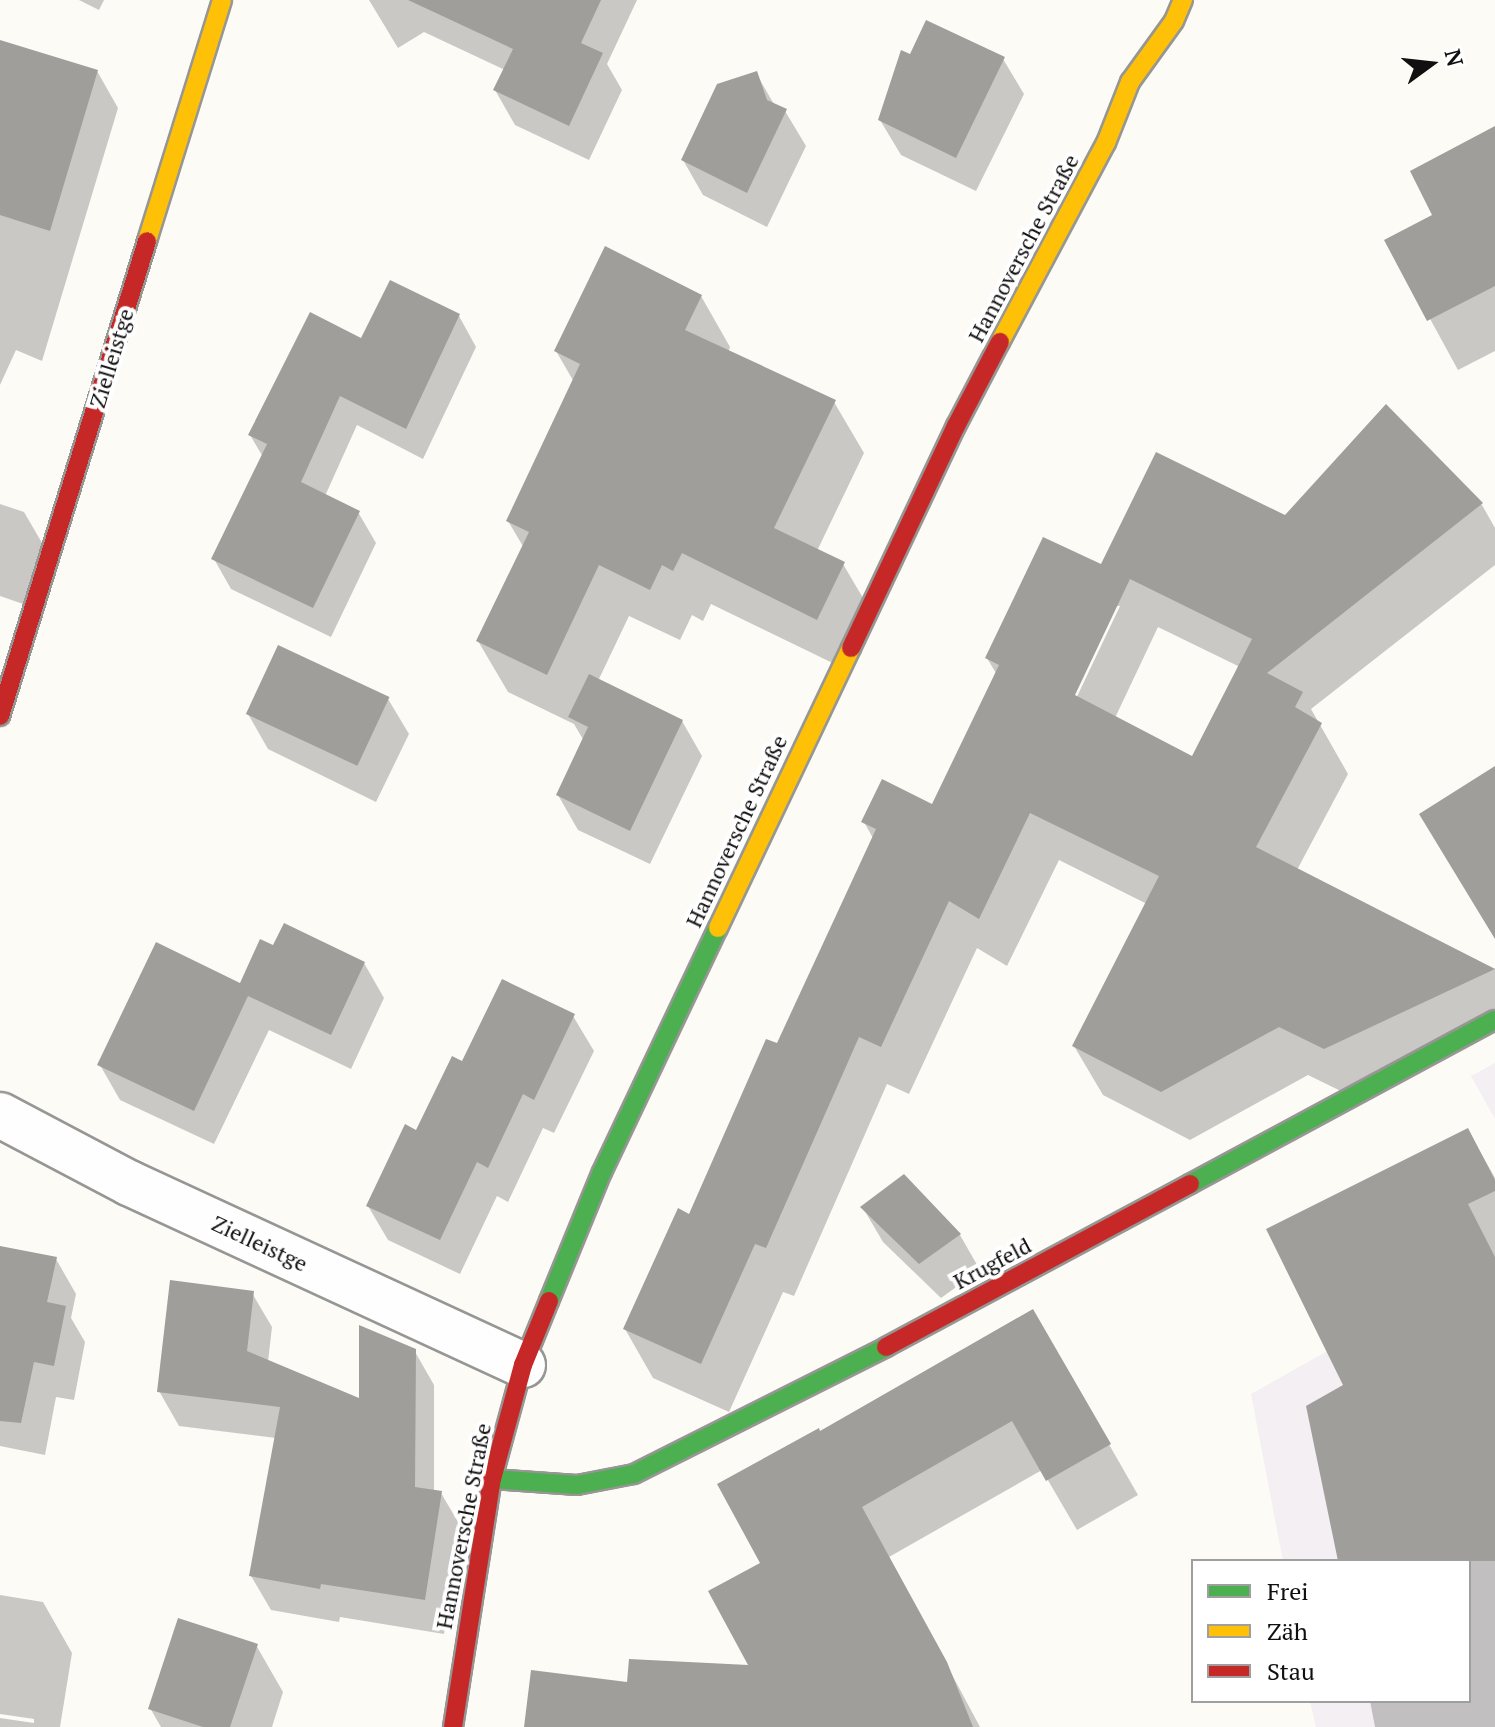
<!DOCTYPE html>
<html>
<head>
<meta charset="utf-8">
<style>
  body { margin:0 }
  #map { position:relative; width:1495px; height:1727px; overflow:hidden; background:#fcfbf6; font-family:"PT Serif",serif }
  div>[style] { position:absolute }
  .industrial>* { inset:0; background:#f3eff2 }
  .shadow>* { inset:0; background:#0003 }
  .building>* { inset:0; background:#a09e9b; transform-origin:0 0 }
  .roads { filter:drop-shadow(2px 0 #969694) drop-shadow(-2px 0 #969694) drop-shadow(0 2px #969694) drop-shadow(0 -2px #969694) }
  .street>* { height:44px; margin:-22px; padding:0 22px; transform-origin:22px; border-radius:22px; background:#fffefe }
  .fast>* { height:18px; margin:-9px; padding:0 9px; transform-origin:9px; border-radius:9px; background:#4caf50 }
  .slow>* { height:18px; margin:-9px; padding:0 9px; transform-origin:9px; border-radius:9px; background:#ffc107 }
  .jam>* { height:18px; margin:-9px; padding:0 9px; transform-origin:9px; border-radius:9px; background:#c62828 }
  span { translate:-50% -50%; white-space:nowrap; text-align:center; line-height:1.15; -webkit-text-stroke:8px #fff; paint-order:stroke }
  .street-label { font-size:22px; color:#101010 }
  .legend { position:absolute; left:1191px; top:1559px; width:280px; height:144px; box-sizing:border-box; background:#fff; border:2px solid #9f9f9f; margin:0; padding:10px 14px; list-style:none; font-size:24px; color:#101010 }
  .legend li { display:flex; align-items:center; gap:16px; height:40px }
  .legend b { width:40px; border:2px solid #9f9f9f }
  .north { position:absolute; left:1391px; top:24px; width:80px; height:80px; -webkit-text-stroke:6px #fff; paint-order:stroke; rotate:75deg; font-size:22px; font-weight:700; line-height:32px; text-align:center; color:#101010 }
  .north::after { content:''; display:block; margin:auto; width:28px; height:36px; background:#101010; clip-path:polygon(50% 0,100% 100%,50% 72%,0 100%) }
</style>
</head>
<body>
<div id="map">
  <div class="industrial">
    <div style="clip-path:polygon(1495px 1063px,1495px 1119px,1471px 1076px)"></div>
    <div style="clip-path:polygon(1495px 1257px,1495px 1727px,1316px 1727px,1310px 1701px,1469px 1701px,1469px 1561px,1283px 1561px,1251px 1394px)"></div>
  </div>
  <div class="shadow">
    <div style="clip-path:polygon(79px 0,104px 0,99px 10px)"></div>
    <div style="clip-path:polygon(369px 0,637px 0,607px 64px,622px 90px,589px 160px,515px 125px,495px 90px,505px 70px,424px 32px,398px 48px)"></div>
    <div style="clip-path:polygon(0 42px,97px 71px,118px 108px,42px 361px,16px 350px,0 385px)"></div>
    <div style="clip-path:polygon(911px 57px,1003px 59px,1024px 94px,976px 191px,901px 155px,880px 120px)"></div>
    <div style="clip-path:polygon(756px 73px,775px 106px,785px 111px,806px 146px,767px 227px,703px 195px,683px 160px)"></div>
    <div style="clip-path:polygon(1495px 128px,1495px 351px,1458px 370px,1387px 240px,1435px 216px)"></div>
    <div style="clip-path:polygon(701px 296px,730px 347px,728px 353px,834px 402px,864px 453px,817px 551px,843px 564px,873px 615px,847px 670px,711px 604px,703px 621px,692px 615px,680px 640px,629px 616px,598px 681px,682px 721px,702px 756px,650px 864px,578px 830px,558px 795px,584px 741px,574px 724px,508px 692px,478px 641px,524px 548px,508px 521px,574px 382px,556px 351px)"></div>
    <div style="clip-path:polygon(459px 316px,476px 347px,423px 459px,357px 425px,325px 496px,358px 512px,376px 543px,331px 637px,231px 589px,214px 559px,263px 457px,250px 435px,362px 340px)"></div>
    <div style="clip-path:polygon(evenodd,1386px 407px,1482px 505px,1495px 528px,1495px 565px,1311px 709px,1348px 774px,1297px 870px,1495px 969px,1495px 1031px,1353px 1097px,1308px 1075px,1190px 1140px,1103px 1095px,1074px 1046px,1147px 904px,1059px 860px,1007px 966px,977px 948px,909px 1094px,887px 1084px,794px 1296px,783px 1292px,729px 1412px,653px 1378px,625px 1329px,690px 1217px,778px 1046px,874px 840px,864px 822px,933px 807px,997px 675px,987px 658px,1102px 566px,1285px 518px,1386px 407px,1115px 606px,1120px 606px,1073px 705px,1069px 704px,1115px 606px,1386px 407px,1158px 627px,1240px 667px,1193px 759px,1115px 718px,1158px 627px)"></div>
    <div style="clip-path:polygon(0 504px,24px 512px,45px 548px,26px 605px,0 596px)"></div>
    <div style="clip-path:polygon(388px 699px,409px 734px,376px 802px,268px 749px,248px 714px)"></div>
    <div style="clip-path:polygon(274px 947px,364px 963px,384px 998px,351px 1069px,269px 1030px,214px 1144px,120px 1100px,100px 1065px,241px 985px)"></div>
    <div style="clip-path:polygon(573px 1016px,594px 1051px,554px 1133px,543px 1128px,508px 1202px,497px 1196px,460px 1274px,388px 1240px,368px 1206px,417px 1132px)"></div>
    <div style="clip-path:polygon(1468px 1130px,1495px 1178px,1495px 1727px,1375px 1727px,1370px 1701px,1469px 1701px,1469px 1561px,1340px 1561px,1346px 1386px)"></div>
    <div style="clip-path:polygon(903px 1177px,960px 1235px,980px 1270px,941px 1298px,883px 1242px,863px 1208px)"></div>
    <div style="clip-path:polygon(0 1248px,56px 1259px,76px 1294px,71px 1318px,85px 1342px,74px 1400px,56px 1397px,45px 1455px,0 1446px)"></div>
    <div style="clip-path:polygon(252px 1293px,272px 1327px,268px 1362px,361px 1401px,414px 1350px,434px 1385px,434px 1491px,441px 1493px,461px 1527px,444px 1634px,340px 1617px,339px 1622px,271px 1610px,251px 1576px,276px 1438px,179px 1426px,159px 1391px)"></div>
    <div style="clip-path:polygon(1033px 1312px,1138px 1495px,1077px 1530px,1042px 1470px,889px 1557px,980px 1727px,526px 1727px,628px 1684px,751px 1667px,763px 1563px,820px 1434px)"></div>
    <div style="clip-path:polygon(0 1595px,43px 1602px,72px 1653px,60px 1727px,0 1727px,0 1718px,34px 1723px,34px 1719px,0 1714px)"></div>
    <div style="clip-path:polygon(256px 1645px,283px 1692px,272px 1727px,161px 1727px,150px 1708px)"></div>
  </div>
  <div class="building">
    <div style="clip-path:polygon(408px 0,601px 0,581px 43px,603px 53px,569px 126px,493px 90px,513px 49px)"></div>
    <div style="clip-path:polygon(926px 20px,1005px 57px,956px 158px,878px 120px,901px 50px,910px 54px)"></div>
    <div style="clip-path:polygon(0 40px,98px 70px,50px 231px,0 215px)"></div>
    <div style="clip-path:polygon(757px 71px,767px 100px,787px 109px,747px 193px,681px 160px,717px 84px)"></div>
    <div style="clip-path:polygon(1495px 126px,1495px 286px,1427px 321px,1384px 240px,1432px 215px,1410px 171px)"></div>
    <div style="clip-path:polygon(605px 246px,702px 295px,685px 330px,836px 400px,774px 528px,845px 562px,817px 620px,682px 553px,673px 571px,662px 565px,650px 590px,599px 565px,547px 675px,476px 641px,529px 532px,506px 521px,580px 364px,554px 351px)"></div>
    <div style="clip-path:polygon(390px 280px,460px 314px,406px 429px,340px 396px,301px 482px,360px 511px,313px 608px,211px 559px,267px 444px,248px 435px,310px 312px,361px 338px)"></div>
    <div style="clip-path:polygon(evenodd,1386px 404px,1483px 503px,1267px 673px,1303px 692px,1295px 707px,1322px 723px,1256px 847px,1495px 969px,1324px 1049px,1279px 1027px,1161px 1092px,1072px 1046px,1159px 876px,1030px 813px,979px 919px,949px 901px,881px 1047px,859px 1037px,766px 1248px,755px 1244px,701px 1364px,623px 1329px,678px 1208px,689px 1214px,766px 1039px,777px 1043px,876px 829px,861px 822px,882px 779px,932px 804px,999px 665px,985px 658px,1043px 537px,1101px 564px,1156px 452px,1285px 515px,1386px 404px,1130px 579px,1252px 639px,1192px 756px,1075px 695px,1130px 579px)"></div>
    <div style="left:278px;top:645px;width:123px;height:76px;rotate:25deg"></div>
    <div style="clip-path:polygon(589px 674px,683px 720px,630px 831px,556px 795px,588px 727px,568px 717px)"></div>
    <div style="clip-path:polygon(1495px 766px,1495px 939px,1419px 814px)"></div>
    <div style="clip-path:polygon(284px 923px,365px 962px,331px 1035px,248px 996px,194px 1111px,97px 1065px,156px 942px,240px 983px,260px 939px,273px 945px)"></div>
    <div style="clip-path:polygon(502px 979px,575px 1014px,534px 1100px,523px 1094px,488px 1168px,477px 1162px,440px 1240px,366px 1206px,405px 1124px,416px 1130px,452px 1056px,462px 1061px)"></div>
    <div style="clip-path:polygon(1468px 1128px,1495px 1180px,1495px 1191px,1468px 1204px,1495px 1257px,1495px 1561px,1338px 1561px,1306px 1406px,1343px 1385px,1266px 1229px)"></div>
    <div style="clip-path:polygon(904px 1174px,961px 1234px,919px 1264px,860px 1207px)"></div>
    <div style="clip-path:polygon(0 1246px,57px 1257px,47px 1302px,66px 1306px,54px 1366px,34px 1362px,21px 1423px,0 1421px)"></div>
    <div style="clip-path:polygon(170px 1280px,254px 1291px,247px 1351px,359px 1398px,359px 1325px,416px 1349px,415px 1487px,442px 1491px,425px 1600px,321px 1584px,320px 1589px,249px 1576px,280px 1407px,157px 1392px)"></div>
    <div style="clip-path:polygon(1033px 1309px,1111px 1444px,1046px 1481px,1012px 1421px,862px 1507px,947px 1662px,973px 1727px,524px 1727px,531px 1670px,627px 1682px,629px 1659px,748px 1665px,708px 1591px,760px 1563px,717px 1484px,819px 1428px,820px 1431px)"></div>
    <div style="clip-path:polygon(178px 1618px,258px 1644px,230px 1727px,203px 1727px,148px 1709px)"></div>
  </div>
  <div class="roads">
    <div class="street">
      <div style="left:0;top:1115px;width:146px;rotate:27.8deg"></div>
      <div style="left:129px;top:1183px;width:434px;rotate:24.8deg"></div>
    </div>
    <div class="fast">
      <div style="left:1190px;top:1184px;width:346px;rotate:-28.3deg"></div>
      <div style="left:549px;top:1301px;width:139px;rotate:-67.7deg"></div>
      <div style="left:602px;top:1172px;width:270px;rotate:-64.6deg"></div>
      <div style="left:492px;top:1479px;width:85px;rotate:4deg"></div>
      <div style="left:577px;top:1485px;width:58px;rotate:-10.9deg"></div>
      <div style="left:634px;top:1474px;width:282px;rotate:-26.7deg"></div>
    </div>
    <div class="slow">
      <div style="left:147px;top:241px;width:252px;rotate:-72.7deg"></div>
      <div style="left:1000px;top:342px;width:225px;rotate:-62deg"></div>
      <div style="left:1106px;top:143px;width:66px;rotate:-68.5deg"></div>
      <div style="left:1130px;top:82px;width:75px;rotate:-54.2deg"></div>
      <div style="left:1174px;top:21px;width:23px;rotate:-67deg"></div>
      <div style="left:718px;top:928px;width:310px;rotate:-64.6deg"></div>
    </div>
    <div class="jam">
      <div style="left:851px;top:648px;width:246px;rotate:-64.7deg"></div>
      <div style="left:956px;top:426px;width:95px;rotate:-62.4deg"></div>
      <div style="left:0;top:716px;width:497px;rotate:-72.8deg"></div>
      <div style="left:886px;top:1347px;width:345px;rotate:-28.2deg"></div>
      <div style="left:453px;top:1727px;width:251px;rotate:-81.1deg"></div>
      <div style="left:492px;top:1479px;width:118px;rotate:-74.8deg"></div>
      <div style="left:523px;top:1365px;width:69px;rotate:-67.9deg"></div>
    </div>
  </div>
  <div class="street-label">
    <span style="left:1023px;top:248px;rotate:-62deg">Hannoversche Straße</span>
    <span style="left:111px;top:358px;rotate:-73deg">Zielleistge</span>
    <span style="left:736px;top:831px;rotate:-65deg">Hannoversche Straße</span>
    <span style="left:260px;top:1243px;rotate:25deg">Zielleistge</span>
    <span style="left:992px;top:1263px;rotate:-28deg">Krugfeld</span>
    <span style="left:463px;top:1526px;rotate:-79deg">Hannoversche Straße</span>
  </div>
  <ul class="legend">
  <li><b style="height:10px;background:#4caf50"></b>Frei</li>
  <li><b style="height:10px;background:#ffc107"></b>Zäh</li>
  <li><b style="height:10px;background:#c62828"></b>Stau</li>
  </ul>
  <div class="north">N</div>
</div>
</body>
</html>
